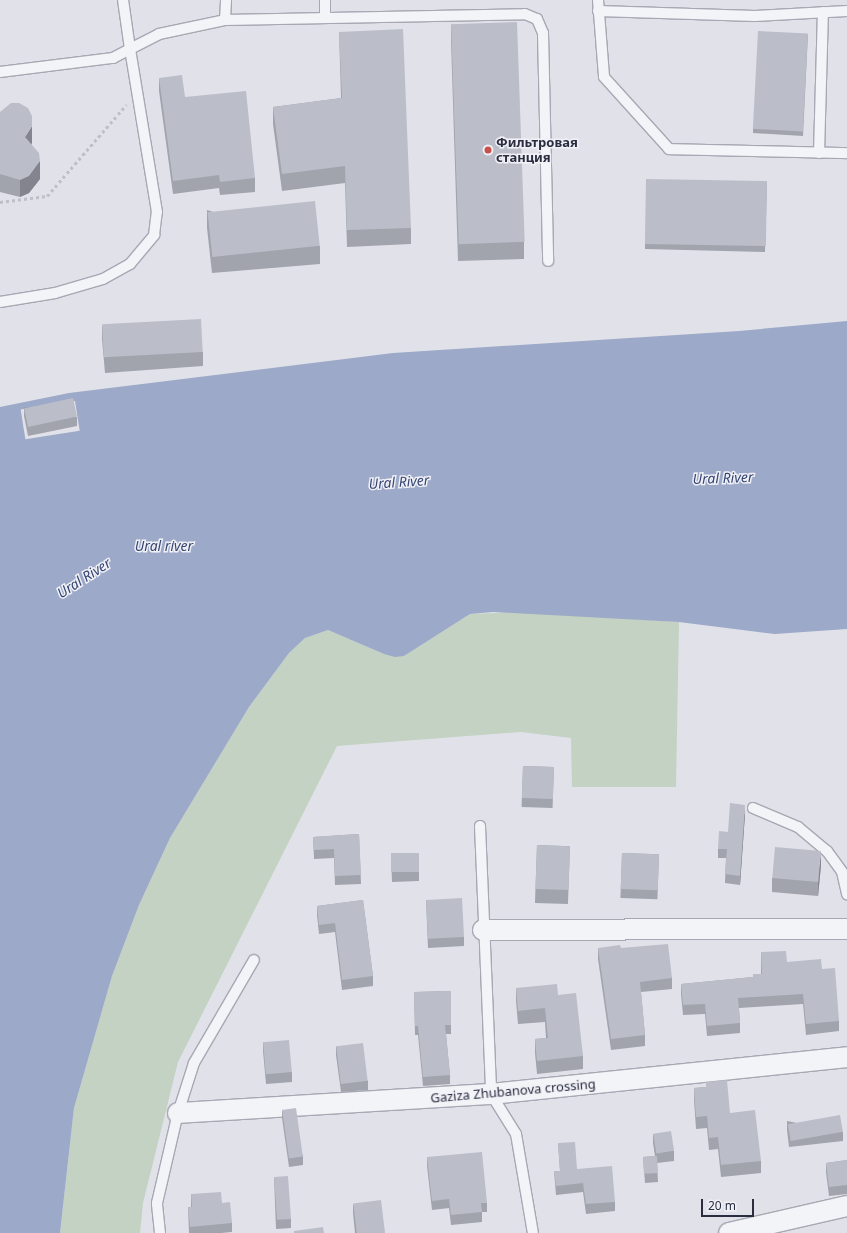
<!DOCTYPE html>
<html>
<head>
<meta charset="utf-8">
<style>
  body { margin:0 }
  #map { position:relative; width:847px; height:1233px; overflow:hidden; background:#e1e2e9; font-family:"Noto Sans",sans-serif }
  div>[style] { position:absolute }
  .green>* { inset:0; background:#c3d2c2 }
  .water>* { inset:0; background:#9da9c8 }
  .pier>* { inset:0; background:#e1e2e9; transform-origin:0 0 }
  .path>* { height:2.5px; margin-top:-1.25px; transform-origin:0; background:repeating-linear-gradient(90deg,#bfc0c7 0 3px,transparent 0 6px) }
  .roads { filter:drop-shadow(1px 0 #a6a8b3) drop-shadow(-1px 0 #a6a8b3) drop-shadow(0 1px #a6a8b3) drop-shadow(0 -1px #a6a8b3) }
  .lane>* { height:10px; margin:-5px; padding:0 5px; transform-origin:5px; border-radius:5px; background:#f3f4f7 }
  .street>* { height:20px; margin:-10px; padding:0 10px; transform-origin:10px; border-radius:10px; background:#f3f4f7 }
  .wall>* { inset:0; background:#a1a3ad; transform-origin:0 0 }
  .shaded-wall>* { inset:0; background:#83848d }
  .building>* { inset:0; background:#bbbdc9; transform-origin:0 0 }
  .dots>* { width:11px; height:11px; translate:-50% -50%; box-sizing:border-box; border:2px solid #f0f1f6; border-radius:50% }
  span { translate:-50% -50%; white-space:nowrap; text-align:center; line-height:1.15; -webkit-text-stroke:3px #f0f1f6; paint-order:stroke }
  .poi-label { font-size:13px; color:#2a2d40; font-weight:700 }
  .left { translate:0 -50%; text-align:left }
  .street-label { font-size:13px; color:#2a2d40 }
  .water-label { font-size:14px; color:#354472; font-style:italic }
  .scale { position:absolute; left:701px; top:1199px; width:53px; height:18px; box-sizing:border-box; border:2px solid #2a2d40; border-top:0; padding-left:5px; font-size:12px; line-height:14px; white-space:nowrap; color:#2a2d40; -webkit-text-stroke:3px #f0f1f6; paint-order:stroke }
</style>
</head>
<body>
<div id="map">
  <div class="green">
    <div style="clip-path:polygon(527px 612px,679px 622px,676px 787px,572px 787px,571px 738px,521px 732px,337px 746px,178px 1062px,143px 1203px,140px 1233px,60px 1233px,74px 1108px,112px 976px,139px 905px,170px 838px,249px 707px,289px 653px,305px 638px,328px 630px,384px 654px,404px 656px,470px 614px)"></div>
  </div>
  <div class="water">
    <div style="clip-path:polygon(847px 321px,847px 629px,775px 634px,679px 622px,493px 612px,470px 614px,404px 656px,395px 657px,384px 654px,328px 630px,305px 638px,289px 653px,249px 707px,170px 838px,139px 905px,112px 976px,74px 1108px,60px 1233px,0 1233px,0 407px,69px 393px,393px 353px,739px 331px)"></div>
  </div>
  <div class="pier">
    <div style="left:75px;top:401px;width:30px;height:55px;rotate:81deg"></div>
  </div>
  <div class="path">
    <div style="left:0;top:202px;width:47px;rotate:-7.3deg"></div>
    <div style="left:47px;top:196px;width:121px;rotate:-49deg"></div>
  </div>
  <div class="roads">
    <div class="lane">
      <div style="left:325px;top:0;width:18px;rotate:90deg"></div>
      <div style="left:598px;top:0;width:77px;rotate:85.5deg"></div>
      <div style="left:604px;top:77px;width:97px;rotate:47.9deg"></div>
      <div style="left:669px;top:149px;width:178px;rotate:1.3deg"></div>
      <div style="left:598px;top:11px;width:157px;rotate:1.8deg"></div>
      <div style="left:755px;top:16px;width:92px;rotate:-3.1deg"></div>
      <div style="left:225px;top:20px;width:20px;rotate:-87deg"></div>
      <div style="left:0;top:72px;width:114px;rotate:-7.1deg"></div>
      <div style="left:113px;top:58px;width:19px;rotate:-28deg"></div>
      <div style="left:130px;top:49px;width:49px;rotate:-98.1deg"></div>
      <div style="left:819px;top:153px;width:141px;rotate:-88.4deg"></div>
      <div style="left:0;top:302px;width:56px;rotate:-9.3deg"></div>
      <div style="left:55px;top:293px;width:50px;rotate:-16.3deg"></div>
      <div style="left:103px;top:279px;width:31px;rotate:-29deg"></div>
      <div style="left:130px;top:264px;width:38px;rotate:-50deg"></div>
      <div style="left:154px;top:235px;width:23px;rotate:-83deg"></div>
      <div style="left:157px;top:212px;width:165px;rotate:-99.4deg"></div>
      <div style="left:130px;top:49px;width:33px;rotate:-27deg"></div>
      <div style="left:159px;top:34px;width:67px;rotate:-12deg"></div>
      <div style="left:225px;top:20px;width:300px;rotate:-1.1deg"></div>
      <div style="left:525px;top:14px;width:13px;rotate:23deg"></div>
      <div style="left:537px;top:19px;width:15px;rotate:67deg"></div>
      <div style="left:543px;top:33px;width:228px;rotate:88.7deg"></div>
      <div style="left:753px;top:808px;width:49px;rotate:22.9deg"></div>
      <div style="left:798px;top:827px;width:38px;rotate:40deg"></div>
      <div style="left:827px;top:851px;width:26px;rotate:54deg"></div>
      <div style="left:842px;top:872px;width:23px;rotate:77deg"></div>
      <div style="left:480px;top:826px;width:268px;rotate:87.6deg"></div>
      <div style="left:491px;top:1094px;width:47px;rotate:58deg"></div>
      <div style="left:516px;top:1134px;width:100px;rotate:80.3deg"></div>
      <div style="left:160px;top:1233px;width:30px;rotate:-96deg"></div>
      <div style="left:157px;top:1203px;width:92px;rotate:-76.9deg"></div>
      <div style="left:178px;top:1113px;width:52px;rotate:-72.3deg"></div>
      <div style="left:194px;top:1063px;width:119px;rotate:-59.8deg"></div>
    </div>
    <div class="street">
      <div style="left:483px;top:930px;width:364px;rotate:-0.2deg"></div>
      <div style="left:178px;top:1113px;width:314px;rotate:-3.5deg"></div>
      <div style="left:491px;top:1094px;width:358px;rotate:-5.9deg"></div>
      <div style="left:729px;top:1233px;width:121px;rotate:-12.9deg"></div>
    </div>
  </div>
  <div class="wall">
    <div style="clip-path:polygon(451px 23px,524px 242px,524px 259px,458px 261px,451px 41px)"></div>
    <div style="clip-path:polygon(339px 32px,411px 228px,411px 244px,347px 247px,345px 183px,282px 191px,273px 124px,273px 107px,341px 98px)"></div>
    <div style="clip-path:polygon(808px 34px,803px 136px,753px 133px,753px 129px)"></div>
    <div style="clip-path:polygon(159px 78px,185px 97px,255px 178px,255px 192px,220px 195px,219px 188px,173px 194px,159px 91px)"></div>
    <div style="clip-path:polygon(0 112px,32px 143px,31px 144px,40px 179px,29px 193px,20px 197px,0 192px)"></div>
    <div style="clip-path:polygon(767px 182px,765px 252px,645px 249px,645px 244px)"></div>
    <div style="clip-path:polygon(207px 210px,320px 246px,320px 264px,212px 273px,207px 228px)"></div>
    <div style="clip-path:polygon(102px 326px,203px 352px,203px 366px,105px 373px,102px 339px)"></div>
    <div style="clip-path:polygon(24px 407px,77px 417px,77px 426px,28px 436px,24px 416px)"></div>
    <div style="left:523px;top:766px;width:31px;height:41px;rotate:2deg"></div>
    <div style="clip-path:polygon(745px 814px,740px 885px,725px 883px,726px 858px,718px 858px,718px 849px,728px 832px)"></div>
    <div style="clip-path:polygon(359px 834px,361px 884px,335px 885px,334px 858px,314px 859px,313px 837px)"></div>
    <div style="left:537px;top:845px;width:33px;height:58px;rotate:2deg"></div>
    <div style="left:622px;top:853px;width:37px;height:45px;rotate:2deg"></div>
    <div style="clip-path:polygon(391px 854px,419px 872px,419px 881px,392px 882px)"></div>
    <div style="clip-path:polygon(821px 865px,818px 896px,772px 892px,772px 878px)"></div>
    <div style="clip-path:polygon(363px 900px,373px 976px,373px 986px,342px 990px,335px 932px,319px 934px,317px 915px,317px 906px)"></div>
    <div style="clip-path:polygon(426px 900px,464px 937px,464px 946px,428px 948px)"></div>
    <div style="clip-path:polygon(598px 948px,621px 948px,672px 978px,672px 989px,641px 992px,645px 1035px,645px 1046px,611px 1050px,598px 959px)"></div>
    <div style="clip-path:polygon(761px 952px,787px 962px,822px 969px,839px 1021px,839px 1031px,806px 1035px,803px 1004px,739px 1008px,740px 1023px,740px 1033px,707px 1036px,705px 1014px,683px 1015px,681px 994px,681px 984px,753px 977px,761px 974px)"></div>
    <div style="clip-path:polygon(516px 988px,558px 995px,583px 1056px,583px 1069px,537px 1074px,535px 1053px,535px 1039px,546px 1038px,545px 1022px,518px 1024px,516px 1001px)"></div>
    <div style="clip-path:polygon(451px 991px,451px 1034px,446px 1034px,450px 1075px,450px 1084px,423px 1086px,418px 1035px,415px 1035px,414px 992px)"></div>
    <div style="clip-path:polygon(263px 1042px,292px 1072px,292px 1082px,266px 1084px,263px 1051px)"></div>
    <div style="clip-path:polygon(336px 1046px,368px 1081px,368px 1090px,341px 1092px,336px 1055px)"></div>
    <div style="clip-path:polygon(706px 1082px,730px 1113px,761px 1161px,761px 1173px,721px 1177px,718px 1149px,709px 1150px,707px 1128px,696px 1129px,694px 1100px,694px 1088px,706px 1087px)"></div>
    <div style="clip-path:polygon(282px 1109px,303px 1156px,303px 1165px,289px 1167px,282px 1118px)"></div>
    <div style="clip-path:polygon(787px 1121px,843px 1132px,843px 1141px,789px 1147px,787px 1130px)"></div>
    <div style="clip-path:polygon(653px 1134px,674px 1151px,674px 1161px,657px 1163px,658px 1182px,645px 1183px,643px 1157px,655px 1156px,653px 1143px)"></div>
    <div style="clip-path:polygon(558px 1143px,577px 1169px,615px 1202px,615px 1211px,586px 1214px,583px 1192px,556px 1195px,554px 1171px,560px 1171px)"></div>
    <div style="clip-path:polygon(427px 1157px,487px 1203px,487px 1212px,482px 1212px,482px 1222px,451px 1225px,449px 1208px,432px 1210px,427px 1166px)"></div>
    <div style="clip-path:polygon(847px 1160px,847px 1194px,829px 1196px,826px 1172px,826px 1163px)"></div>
    <div style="clip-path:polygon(274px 1177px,291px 1219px,291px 1228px,276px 1229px)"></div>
    <div style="clip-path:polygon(191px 1194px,222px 1203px,232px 1223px,232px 1232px,221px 1233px,189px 1233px,188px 1207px,191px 1207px)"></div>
    <div style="clip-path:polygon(353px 1204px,385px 1233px,355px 1233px,353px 1213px)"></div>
  </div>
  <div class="shaded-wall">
    <div style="clip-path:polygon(32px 126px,32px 143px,25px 155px,25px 137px)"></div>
    <div style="clip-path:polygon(40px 161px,40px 179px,29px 193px,20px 197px,20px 180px)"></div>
    <div style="clip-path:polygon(745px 805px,745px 814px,740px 885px,740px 876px)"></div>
    <div style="clip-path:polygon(821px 851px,821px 865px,818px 896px,818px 883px)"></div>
  </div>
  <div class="building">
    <div style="left:517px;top:22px;width:220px;height:66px;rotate:88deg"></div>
    <div style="clip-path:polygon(403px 29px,411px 228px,347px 230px,345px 166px,282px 174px,273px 107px,342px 98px,339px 32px)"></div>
    <div style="left:758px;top:31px;width:50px;height:98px;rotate:3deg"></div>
    <div style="clip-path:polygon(182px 75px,185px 97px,246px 91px,255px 178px,220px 182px,219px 175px,173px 181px,159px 78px)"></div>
    <div style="clip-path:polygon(11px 103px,19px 103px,28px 108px,32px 116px,32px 126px,25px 137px,39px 153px,40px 161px,29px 176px,20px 180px,0 174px,0 112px)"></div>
    <div style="left:646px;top:179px;width:121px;height:65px;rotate:1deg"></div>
    <div style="left:315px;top:201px;width:45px;height:108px;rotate:84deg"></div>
    <div style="left:201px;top:319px;width:33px;height:99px;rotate:87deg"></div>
    <div style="left:73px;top:398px;width:19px;height:50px;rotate:78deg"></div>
    <div style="left:523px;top:766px;width:31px;height:32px;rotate:2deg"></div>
    <div style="clip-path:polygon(730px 803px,745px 805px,740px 876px,725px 874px,727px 849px,718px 849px,719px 831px,728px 832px)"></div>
    <div style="clip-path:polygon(359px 834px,361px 875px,335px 876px,334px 849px,314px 850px,313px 837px)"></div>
    <div style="left:537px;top:845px;width:33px;height:44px;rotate:2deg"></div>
    <div style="left:775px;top:847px;width:46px;height:31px;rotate:5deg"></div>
    <div style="left:419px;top:853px;width:19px;height:28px;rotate:90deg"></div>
    <div style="left:622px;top:853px;width:37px;height:36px;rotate:2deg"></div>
    <div style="left:462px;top:898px;width:39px;height:36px;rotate:87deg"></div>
    <div style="clip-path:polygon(363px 900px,373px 976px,342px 980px,335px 923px,319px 925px,317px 906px)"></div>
    <div style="clip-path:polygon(668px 944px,672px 978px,640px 982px,645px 1035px,611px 1039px,598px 948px,620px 945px,621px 948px)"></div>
    <div style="clip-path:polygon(786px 951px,787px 962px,821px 959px,822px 969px,835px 968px,839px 1021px,806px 1024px,803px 994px,738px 998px,740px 1023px,707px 1026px,705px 1004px,683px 1005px,681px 984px,753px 977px,753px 974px,762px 974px,761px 952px)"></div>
    <div style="clip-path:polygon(557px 984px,558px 995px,576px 993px,583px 1056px,537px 1061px,535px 1039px,548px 1038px,545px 1008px,518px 1011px,516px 988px)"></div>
    <div style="clip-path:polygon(451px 991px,451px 1025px,445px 1025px,450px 1075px,423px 1077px,418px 1026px,415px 1026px,414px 992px)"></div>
    <div style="left:289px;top:1040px;width:32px;height:26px;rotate:85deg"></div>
    <div style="left:363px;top:1043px;width:38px;height:27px;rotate:83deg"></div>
    <div style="clip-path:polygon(727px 1080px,730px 1113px,755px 1110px,761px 1161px,721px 1165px,718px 1137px,709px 1138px,707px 1116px,696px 1117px,694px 1088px,706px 1087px,706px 1082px)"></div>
    <div style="left:296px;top:1108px;width:49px;height:14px;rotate:82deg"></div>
    <div style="left:840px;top:1115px;width:17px;height:53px;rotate:80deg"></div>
    <div style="left:671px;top:1131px;width:20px;height:18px;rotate:81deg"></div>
    <div style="clip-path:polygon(575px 1142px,577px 1169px,612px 1166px,615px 1202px,586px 1204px,583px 1183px,556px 1186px,554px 1171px,560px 1171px,558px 1143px)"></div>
    <div style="clip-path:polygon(482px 1152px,487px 1203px,481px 1203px,482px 1212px,451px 1215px,449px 1199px,432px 1201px,427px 1157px)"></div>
    <div style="left:657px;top:1156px;width:17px;height:14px;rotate:87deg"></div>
    <div style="clip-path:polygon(847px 1160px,847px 1185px,829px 1187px,826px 1163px)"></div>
    <div style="left:288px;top:1176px;width:43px;height:14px;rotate:86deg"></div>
    <div style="clip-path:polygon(221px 1192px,222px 1203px,230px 1202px,232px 1223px,190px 1227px,188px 1207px,192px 1207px,191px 1194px)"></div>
    <div style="left:381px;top:1200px;width:33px;height:28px;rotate:83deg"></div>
    <div style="clip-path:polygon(323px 1227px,324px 1233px,294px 1233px,294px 1231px)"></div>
  </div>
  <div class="dots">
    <div style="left:488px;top:150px;background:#c9514a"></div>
  </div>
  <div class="poi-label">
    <span class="left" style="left:496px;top:150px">Фильтровая<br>станция</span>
  </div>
  <div class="street-label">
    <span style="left:513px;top:1091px;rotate:-5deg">Gaziza Zhubanova crossing</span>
  </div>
  <div class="water-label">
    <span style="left:723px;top:478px;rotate:-2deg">Ural River</span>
    <span style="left:399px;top:482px;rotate:-4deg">Ural River</span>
    <span style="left:164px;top:546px">Ural river</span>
    <span style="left:84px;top:578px;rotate:-33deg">Ural River</span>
  </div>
  <div class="scale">20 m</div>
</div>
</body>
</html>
